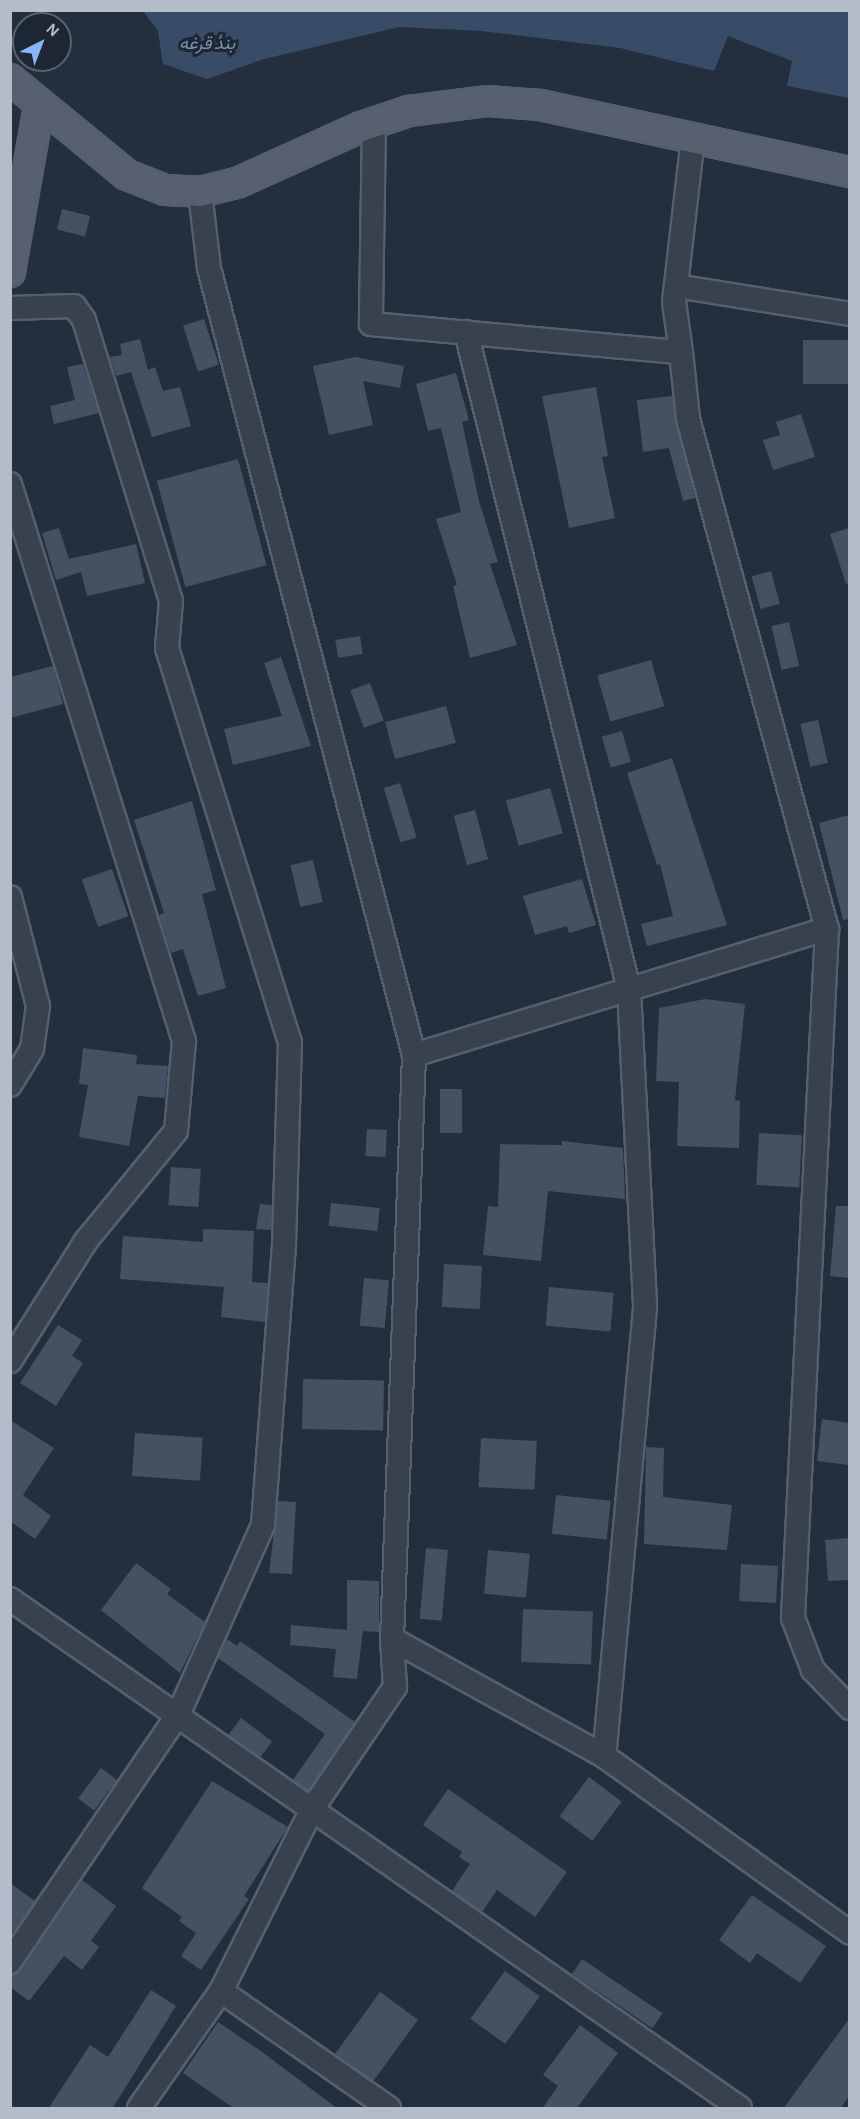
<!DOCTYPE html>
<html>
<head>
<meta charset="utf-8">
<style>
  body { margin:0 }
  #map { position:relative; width:860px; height:2119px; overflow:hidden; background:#242f3e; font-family:"Alegreya Sans",Vazirmatn,sans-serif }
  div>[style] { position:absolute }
  .water>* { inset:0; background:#394c67 }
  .building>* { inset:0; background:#455162; transform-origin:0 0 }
  .roads { filter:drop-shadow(2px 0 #565f6c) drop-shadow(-2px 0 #565f6c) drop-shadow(0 2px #565f6c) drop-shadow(0 -2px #565f6c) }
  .minor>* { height:22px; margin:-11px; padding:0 11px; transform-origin:11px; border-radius:11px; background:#38414e }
  .major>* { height:28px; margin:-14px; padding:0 14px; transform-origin:14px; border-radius:14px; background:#56606e }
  span { translate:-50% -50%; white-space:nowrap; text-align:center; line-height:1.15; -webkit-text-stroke:6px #1d2633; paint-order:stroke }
  .water-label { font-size:18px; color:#7c92b1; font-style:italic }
  .frame { position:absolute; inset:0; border:12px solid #b4bcc9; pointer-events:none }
  .north { position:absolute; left:12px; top:12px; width:60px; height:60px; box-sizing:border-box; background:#1d2633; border:2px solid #59626f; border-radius:50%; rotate:42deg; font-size:16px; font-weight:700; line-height:24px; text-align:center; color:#b4bcc9 }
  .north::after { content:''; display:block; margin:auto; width:21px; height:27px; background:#8ab4f8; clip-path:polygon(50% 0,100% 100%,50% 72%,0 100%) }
</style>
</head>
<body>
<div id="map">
  <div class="water">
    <div style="clip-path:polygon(143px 11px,849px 11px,849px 98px,787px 86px,792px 61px,728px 36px,714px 71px,620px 48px,482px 31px,399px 27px,264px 59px,207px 79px,163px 64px,158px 31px)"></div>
  </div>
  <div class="building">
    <div style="left:62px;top:209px;width:29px;height:21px;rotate:14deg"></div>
    <div style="left:204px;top:319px;width:48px;height:22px;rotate:72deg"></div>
    <div style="clip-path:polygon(140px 339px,148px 370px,155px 367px,163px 391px,180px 387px,191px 426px,152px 437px,131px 372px,116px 376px,110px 357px,122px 355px,120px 344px)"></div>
    <div style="left:849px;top:340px;width:44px;height:46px;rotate:90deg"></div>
    <div style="clip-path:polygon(355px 357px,404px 366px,400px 388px,363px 381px,373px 425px,329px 435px,313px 366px)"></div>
    <div style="clip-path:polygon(83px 364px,99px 413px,54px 424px,50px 406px,75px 400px,67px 367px)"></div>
    <div style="clip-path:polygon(456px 373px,469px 420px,462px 422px,479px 501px,498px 562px,490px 564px,517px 645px,470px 658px,453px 586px,457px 585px,436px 519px,461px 512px,441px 428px,428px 431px,416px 384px)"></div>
    <div style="clip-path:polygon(596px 387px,608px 456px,602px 457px,615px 518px,569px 528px,542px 396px)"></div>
    <div style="clip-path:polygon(672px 396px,695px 498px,683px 501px,669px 448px,643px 452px,637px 400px)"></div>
    <div style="clip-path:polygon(801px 414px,815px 457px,773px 470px,763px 440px,780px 435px,776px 422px)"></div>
    <div style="left:238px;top:459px;width:110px;height:84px;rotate:75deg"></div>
    <div style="clip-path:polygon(59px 528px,69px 559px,136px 544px,145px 583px,87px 596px,81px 572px,56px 580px,42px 533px)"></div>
    <div style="clip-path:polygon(849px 528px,849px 583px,846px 584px,830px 534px)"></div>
    <div style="left:771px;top:571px;width:34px;height:20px;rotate:75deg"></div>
    <div style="left:789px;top:622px;width:45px;height:18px;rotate:77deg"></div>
    <div style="left:360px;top:636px;width:18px;height:25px;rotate:81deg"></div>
    <div style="clip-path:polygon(281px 657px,311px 746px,233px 765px,224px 729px,282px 716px,264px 663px)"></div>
    <div style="left:651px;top:660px;width:48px;height:56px;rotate:74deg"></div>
    <div style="clip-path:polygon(53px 666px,63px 704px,10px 718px,10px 677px)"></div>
    <div style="left:370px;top:683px;width:40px;height:21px;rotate:70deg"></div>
    <div style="left:446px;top:706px;width:38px;height:63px;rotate:75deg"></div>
    <div style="left:818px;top:720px;width:44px;height:18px;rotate:77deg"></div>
    <div style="left:622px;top:731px;width:32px;height:21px;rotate:74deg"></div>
    <div style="clip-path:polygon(672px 758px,727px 925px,647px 946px,641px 924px,673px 916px,660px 864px,657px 865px,627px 773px)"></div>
    <div style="left:400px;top:783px;width:57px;height:17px;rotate:73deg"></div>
    <div style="left:550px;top:788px;width:47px;height:46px;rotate:74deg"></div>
    <div style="clip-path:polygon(192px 801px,216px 890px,202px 894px,226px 988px,198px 996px,183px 949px,171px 953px,159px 915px,164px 913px,134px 820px)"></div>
    <div style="left:475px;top:810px;width:51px;height:22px;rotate:75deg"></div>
    <div style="clip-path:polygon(849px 815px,849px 919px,843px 920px,819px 823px)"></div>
    <div style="left:313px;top:860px;width:43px;height:23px;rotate:77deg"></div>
    <div style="left:112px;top:869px;width:50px;height:32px;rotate:71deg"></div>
    <div style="clip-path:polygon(582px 879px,596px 925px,569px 933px,567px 926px,535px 935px,523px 896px)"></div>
    <div style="clip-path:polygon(705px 999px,745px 1004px,735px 1100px,740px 1101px,739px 1148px,677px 1146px,679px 1082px,656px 1081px,659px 1008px)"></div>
    <div style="clip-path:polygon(83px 1048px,137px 1055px,136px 1064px,168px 1066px,165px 1098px,138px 1096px,129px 1146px,79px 1137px,88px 1085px,79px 1084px)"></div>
    <div style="left:440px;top:1089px;width:22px;height:44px"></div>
    <div style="left:367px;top:1129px;width:20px;height:27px;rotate:3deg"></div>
    <div style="left:759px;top:1133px;width:43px;height:52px;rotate:3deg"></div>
    <div style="clip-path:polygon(562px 1141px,623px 1148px,625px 1199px,548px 1191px,541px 1261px,483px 1255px,488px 1206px,498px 1207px,500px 1144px,562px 1145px)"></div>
    <div style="left:171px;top:1167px;width:30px;height:38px;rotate:4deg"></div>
    <div style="left:331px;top:1203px;width:49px;height:23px;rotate:6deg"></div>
    <div style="clip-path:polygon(260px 1204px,272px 1205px,271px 1230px,256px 1229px)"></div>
    <div style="clip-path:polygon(836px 1206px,849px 1206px,849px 1278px,830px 1276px)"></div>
    <div style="clip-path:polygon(203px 1229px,254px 1231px,252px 1282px,268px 1283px,265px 1322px,221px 1317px,224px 1287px,120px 1279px,123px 1236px,203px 1242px)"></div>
    <div style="left:444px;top:1264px;width:38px;height:43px;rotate:3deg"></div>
    <div style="left:364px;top:1278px;width:25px;height:48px;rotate:5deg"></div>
    <div style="left:549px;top:1287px;width:65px;height:39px;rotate:5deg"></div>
    <div style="clip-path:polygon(58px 1325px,82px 1340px,72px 1356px,83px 1363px,56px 1406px,20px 1383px)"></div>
    <div style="left:303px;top:1379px;width:81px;height:50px;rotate:1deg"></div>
    <div style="clip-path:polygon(822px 1419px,849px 1423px,849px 1465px,817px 1461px)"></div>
    <div style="clip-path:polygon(10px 1420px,54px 1448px,23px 1495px,51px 1516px,35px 1539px,10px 1521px)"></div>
    <div style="left:135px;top:1433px;width:68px;height:43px;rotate:4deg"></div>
    <div style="left:481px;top:1438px;width:56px;height:49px;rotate:3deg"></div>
    <div style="clip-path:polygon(646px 1447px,664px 1448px,663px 1497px,732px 1505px,727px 1550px,644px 1544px)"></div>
    <div style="left:556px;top:1495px;width:55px;height:39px;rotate:6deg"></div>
    <div style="clip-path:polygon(278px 1501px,296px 1502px,292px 1574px,269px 1573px)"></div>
    <div style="clip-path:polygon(849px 1538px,849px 1580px,828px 1581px,825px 1540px)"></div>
    <div style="left:426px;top:1548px;width:22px;height:71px;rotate:5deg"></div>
    <div style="left:488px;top:1550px;width:42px;height:44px;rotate:5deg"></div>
    <div style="clip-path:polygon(136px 1563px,171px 1589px,167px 1594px,205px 1622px,180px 1673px,101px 1610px)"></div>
    <div style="left:741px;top:1564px;width:37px;height:37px;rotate:3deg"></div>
    <div style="clip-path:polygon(347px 1580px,379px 1581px,379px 1632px,363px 1631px,357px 1679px,333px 1677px,336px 1649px,290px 1645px,291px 1625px,347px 1630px)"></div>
    <div style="left:523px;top:1609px;width:70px;height:53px;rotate:2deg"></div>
    <div style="clip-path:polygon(227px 1639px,237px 1646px,240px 1641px,355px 1722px,308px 1791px,293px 1780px,325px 1734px,218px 1658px)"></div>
    <div style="left:241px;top:1718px;width:39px;height:21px;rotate:37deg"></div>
    <div style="left:101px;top:1768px;width:20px;height:38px;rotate:37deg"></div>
    <div style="left:589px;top:1777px;width:41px;height:49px;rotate:37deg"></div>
    <div style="clip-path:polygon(212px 1781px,288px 1827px,244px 1896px,249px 1899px,201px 1970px,181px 1956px,196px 1933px,179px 1921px,182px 1917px,142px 1888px)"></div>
    <div style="clip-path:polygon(448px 1789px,567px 1872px,535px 1917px,497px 1890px,482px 1912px,452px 1891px,470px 1864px,459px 1857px,462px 1852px,423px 1825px)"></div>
    <div style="clip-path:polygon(82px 1880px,116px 1906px,91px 1941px,99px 1947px,82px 1970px,64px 1956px,29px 2001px,10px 1987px,10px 1975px,21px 1970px)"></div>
    <div style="clip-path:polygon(10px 1883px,35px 1901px,10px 1937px)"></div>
    <div style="clip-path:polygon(752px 1895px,826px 1946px,800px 1983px,757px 1953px,750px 1963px,719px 1940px)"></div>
    <div style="left:582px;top:1959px;width:97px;height:18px;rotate:34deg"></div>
    <div style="left:505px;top:1971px;width:43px;height:59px;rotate:36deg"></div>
    <div style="clip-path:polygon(151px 1990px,176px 2006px,112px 2109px,48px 2109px,90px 2045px,108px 2057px)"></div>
    <div style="left:380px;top:1992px;width:47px;height:77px;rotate:36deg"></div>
    <div style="clip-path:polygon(849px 2019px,849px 2096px,840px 2109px,783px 2109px)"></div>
    <div style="clip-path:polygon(218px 2022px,258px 2049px,338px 2109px,235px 2109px,183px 2073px)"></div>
    <div style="clip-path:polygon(580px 2025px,618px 2053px,576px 2109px,542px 2109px,558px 2086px,543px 2075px)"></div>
  </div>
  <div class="roads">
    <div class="minor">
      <div style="left:374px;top:123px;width:201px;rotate:90.9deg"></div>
      <div style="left:371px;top:324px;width:311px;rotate:5.2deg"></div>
      <div style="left:681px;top:352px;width:50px;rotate:-98deg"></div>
      <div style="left:674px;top:302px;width:164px;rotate:-83.4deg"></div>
      <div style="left:676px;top:286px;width:176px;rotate:9.1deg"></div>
      <div style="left:10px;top:308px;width:64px;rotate:-1.8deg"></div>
      <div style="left:74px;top:306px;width:17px;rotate:54deg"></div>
      <div style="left:84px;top:320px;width:294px;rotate:72.8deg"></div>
      <div style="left:171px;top:601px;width:47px;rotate:94.9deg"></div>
      <div style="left:167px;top:648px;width:413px;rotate:72.7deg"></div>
      <div style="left:290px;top:1042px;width:203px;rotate:91.7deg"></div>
      <div style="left:284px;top:1245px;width:281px;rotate:94.3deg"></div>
      <div style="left:263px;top:1525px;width:206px;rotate:114.1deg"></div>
      <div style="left:179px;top:1713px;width:301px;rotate:124.2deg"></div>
      <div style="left:466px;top:332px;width:677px;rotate:76.07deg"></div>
      <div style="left:629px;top:989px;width:319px;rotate:87.1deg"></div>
      <div style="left:645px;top:1308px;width:450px;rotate:95.2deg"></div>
      <div style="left:681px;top:352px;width:67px;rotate:84deg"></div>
      <div style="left:688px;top:419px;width:529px;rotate:74.75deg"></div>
      <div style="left:827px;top:929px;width:690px;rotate:92.83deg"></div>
      <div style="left:793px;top:1618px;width:56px;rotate:69deg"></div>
      <div style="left:813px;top:1670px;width:53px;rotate:45.8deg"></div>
      <div style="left:10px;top:484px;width:584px;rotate:72.65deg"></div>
      <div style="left:184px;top:1041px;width:90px;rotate:95.1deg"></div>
      <div style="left:176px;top:1131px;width:142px;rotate:129.3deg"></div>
      <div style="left:86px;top:1241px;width:142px;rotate:122.3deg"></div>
      <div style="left:10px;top:897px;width:113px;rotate:75.6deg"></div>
      <div style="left:38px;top:1006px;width:43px;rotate:97.9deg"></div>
      <div style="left:32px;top:1049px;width:42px;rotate:121.4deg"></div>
      <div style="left:414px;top:1055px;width:432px;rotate:-17deg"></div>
      <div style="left:10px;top:1599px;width:890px;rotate:34.89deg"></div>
      <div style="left:392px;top:1639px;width:242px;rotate:28.9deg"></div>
      <div style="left:604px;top:1756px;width:303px;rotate:35.7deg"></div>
      <div style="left:221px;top:1991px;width:205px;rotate:34.9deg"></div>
      <div style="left:139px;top:2108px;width:143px;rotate:-55deg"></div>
      <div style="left:221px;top:1991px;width:203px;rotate:-63.4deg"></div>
      <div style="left:312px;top:1809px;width:148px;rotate:-55.8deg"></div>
      <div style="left:395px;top:1687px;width:48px;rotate:-93.6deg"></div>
      <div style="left:392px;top:1639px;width:584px;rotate:-87.84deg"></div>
      <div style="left:414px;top:1055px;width:813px;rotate:-104.6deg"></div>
      <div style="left:209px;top:268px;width:77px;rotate:-96.8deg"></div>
    </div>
    <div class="major">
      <div style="left:10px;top:79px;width:151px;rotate:39.4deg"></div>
      <div style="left:127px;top:175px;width:41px;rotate:21.5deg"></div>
      <div style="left:165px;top:190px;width:35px;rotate:3deg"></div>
      <div style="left:200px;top:192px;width:38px;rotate:-14deg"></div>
      <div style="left:237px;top:183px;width:136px;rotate:-24.3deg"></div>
      <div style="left:361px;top:127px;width:51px;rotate:-18.4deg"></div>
      <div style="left:409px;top:111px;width:80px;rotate:-7.2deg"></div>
      <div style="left:488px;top:101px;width:52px;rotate:4.4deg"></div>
      <div style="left:540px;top:105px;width:317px;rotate:12.2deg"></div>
      <div style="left:10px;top:272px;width:169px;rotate:-80.1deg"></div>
    </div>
  </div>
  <div class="water-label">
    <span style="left:207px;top:44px">بندٔ قرغه</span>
  </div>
  <div class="frame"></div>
  <div class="north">N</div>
</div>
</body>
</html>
